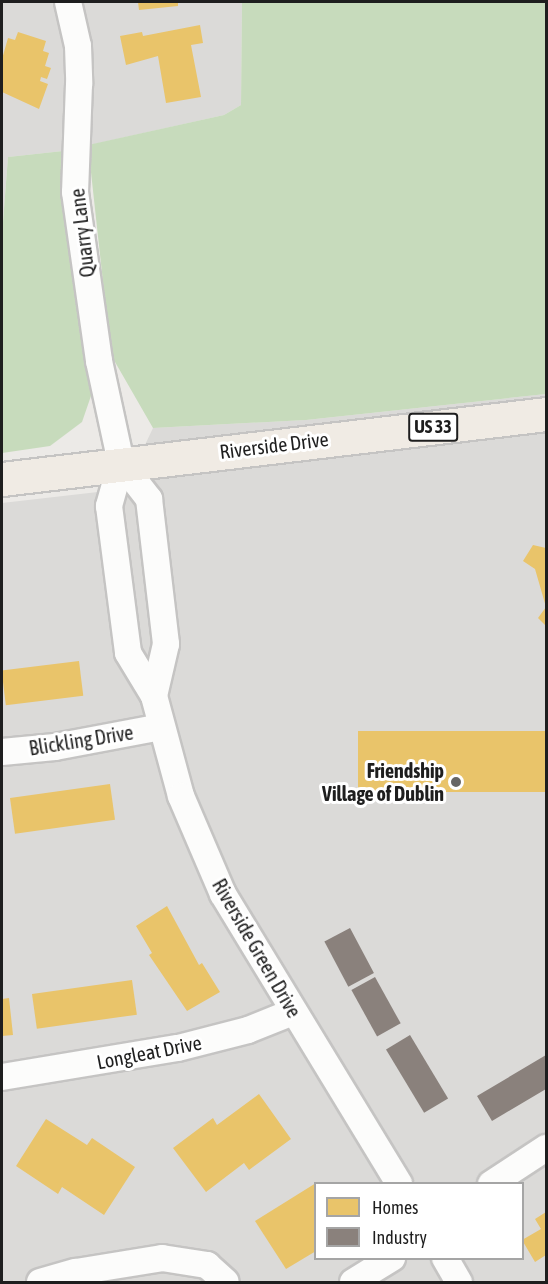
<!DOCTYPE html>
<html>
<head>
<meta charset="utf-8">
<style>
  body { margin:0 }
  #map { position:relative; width:548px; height:1284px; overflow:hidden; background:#eceae7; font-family:"Asap Condensed",sans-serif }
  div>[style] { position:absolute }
  .residential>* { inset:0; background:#dbdad8 }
  .forest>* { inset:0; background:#c7dbbc }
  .homes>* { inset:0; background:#e9c46a; transform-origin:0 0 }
  .industry>* { inset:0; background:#8a817c; transform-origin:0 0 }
  .roads { filter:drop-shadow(2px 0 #c5c4c3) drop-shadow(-2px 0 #c5c4c3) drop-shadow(0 2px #c5c4c3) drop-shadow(0 -2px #c5c4c3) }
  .street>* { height:26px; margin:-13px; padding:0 13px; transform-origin:13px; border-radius:13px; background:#fcfcfb }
  .primary>* { height:33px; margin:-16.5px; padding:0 16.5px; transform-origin:16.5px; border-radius:16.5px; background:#f0ebe4 }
  .dots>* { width:16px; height:16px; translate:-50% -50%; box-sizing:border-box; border:3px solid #fff; border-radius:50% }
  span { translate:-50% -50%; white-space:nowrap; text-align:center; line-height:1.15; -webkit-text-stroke:6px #fff; paint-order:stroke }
  .shield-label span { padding:2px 4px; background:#fff; border:2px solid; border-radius:4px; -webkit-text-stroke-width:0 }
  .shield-label { font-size:18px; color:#1e1e1e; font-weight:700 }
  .street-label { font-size:20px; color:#1e1e1e }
  .poi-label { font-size:20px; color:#1e1e1e; font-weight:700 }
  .right { translate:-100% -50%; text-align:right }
  .frame { position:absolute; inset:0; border:3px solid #1e1e1e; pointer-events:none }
  .legend { position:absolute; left:314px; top:1182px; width:210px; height:78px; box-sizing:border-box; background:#fff; border:2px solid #a5a5a5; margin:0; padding:8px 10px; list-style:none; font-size:18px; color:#1e1e1e }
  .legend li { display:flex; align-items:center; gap:12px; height:30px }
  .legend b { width:30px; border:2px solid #a5a5a5 }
</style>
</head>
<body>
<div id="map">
  <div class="residential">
    <div style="clip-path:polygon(2px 2px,242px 2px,241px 105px,224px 115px,63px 151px,8px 157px,2px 235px)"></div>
    <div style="clip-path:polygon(evenodd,546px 394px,546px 1282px,2px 1282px,2px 503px,124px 489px,153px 428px,306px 420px,546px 394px,316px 1184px,522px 1184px,522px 1258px,316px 1258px,316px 1184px)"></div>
  </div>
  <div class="forest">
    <div style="clip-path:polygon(242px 2px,546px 2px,546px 394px,306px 420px,153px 428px,111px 355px,88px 145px,224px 115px,241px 105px)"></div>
    <div style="clip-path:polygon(63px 151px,92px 393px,82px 422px,50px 446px,2px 453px,2px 235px,8px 157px)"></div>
  </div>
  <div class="homes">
    <div style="clip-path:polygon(138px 2px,178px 2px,178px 6px,139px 10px)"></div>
    <div style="clip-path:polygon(200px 25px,203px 43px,191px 45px,201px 97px,166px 103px,158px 56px,126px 65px,120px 36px,142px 32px,143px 36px)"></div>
    <div style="clip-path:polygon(18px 32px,46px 41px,43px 51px,49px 53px,45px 66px,51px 68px,47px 79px,41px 77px,40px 81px,48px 84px,39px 109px,2px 92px,2px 59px,8px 38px,15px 40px)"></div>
    <div style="clip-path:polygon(533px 545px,546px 548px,546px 626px,538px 618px,546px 607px,535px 569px,523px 561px)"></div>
    <div style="left:79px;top:661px;width:35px;height:78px;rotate:83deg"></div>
    <div style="left:546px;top:731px;width:61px;height:188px;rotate:90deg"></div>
    <div style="left:110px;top:784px;width:36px;height:101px;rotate:82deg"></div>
    <div style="clip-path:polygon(167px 906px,199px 965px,202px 963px,220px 992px,187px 1011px,149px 955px,152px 953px,136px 926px)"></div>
    <div style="left:132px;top:980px;width:35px;height:101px;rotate:82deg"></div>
    <div style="clip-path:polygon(9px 998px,13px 1035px,2px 1036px,2px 999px)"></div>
    <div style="clip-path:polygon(259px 1094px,291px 1139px,249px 1170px,244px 1163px,206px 1192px,173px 1148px,213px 1118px,217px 1125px)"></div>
    <div style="clip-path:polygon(46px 1119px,87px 1145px,92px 1138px,135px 1167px,104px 1215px,62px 1187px,58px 1194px,16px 1166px)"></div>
    <div style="clip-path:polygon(316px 1183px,316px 1251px,286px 1269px,255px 1221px)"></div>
    <div style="clip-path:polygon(546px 1212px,546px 1255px,535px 1262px,522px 1240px,541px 1229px,535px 1219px)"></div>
  </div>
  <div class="industry">
    <div style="left:350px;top:928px;width:51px;height:29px;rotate:62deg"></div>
    <div style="left:375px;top:977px;width:53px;height:27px;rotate:61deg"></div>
    <div style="left:410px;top:1035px;width:74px;height:28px;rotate:59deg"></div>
    <div style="clip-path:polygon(546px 1055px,546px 1089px,492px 1121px,477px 1096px)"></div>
  </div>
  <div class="roads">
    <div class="street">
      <div style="left:68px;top:2px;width:45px;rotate:77.2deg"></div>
      <div style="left:78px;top:46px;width:38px;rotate:88deg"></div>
      <div style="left:79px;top:84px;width:108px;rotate:92.1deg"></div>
      <div style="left:75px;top:192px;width:171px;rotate:81.9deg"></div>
      <div style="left:99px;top:361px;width:104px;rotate:77.8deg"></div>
      <div style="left:121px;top:463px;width:46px;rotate:52.1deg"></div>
      <div style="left:149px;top:499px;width:146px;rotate:83.3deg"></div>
      <div style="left:166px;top:644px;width:53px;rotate:103deg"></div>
      <div style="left:121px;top:463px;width:45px;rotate:105.6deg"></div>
      <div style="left:109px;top:506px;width:148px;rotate:82.6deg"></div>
      <div style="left:128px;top:653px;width:50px;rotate:58.8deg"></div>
      <div style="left:154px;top:696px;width:104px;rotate:74.9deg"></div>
      <div style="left:181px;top:796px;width:107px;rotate:66.8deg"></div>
      <div style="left:223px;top:894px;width:339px;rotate:58.7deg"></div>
      <div style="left:2px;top:752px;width:53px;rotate:-5.4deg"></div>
      <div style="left:55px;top:747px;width:108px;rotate:-10.7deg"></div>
      <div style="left:2px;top:1077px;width:178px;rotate:-9.4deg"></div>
      <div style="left:178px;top:1048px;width:72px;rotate:-14.4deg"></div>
      <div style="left:248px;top:1030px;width:48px;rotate:-21.8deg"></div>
      <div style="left:491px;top:1184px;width:66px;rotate:-33.2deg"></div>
      <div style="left:445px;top:1258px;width:28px;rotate:60deg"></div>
      <div style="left:40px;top:1282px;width:37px;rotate:-16deg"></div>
      <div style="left:76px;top:1272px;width:87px;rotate:-9.2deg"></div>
      <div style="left:162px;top:1258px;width:46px;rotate:8.8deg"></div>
      <div style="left:207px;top:1265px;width:25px;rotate:42deg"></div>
      <div style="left:353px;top:1282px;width:46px;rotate:-31.6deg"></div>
    </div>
    <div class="primary">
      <div style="left:2px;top:479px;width:548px;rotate:-6.81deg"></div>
    </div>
  </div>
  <div class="dots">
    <div style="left:456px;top:782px;background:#666564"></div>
  </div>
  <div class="shield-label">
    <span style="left:433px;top:427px">US 33</span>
  </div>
  <div class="street-label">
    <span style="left:82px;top:233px;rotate:-97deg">Quarry Lane</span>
    <span style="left:274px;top:445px;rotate:-7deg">Riverside Drive</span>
    <span style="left:81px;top:740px;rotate:-9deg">Blickling Drive</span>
    <span style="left:257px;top:948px;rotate:60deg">Riverside Green Drive</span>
    <span style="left:149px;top:1052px;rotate:-11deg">Longleat Drive</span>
  </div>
  <div class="poi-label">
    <span class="right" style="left:444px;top:782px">Friendship<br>Village of Dublin</span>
  </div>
  <div class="frame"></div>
  <ul class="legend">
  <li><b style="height:16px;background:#e9c46a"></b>Homes</li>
  <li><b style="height:16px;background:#8a817c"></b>Industry</li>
  </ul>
</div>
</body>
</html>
